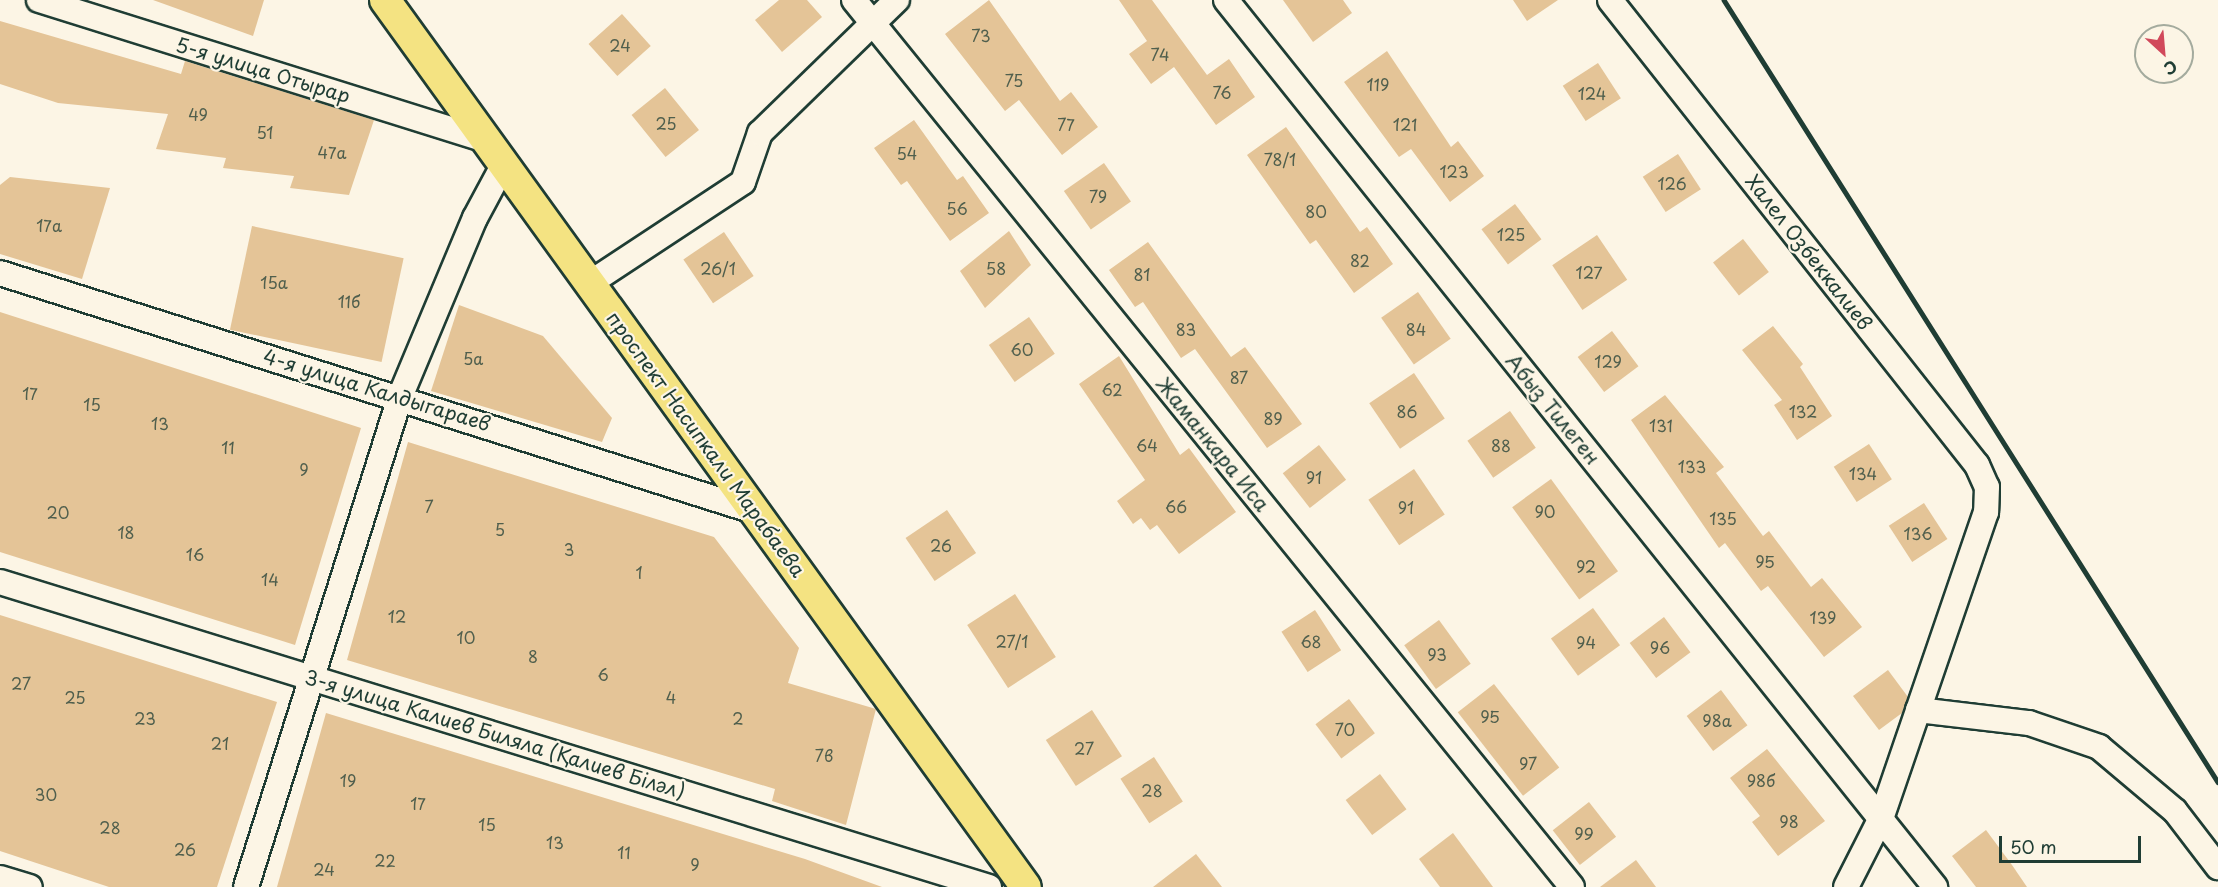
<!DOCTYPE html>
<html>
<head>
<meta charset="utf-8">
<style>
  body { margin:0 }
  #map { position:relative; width:2218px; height:887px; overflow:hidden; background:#fcf5e5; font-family:"Playpen Sans",sans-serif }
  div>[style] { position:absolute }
  .building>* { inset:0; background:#e4c497; transform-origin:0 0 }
  .roads { filter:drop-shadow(2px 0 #1f3d34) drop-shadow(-2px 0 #1f3d34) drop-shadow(0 2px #1f3d34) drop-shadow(0 -2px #1f3d34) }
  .minor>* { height:24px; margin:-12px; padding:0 12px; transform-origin:12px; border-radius:12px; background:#fcf5e5 }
  .major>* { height:30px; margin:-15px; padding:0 15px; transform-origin:15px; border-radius:15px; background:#f4e382 }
  .rail>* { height:4.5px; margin:-2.25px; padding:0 2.25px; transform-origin:2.25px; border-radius:2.25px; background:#1f3d34 }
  span { translate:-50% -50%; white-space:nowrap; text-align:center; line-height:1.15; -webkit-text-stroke:4.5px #fcf5e5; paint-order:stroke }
  .number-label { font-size:16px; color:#505f4d }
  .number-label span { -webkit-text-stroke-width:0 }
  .street-label { font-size:20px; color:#1f3d34 }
  .north { position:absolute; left:2134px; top:24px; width:60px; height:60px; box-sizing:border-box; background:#fcf5e5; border:2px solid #a4ab9e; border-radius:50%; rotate:154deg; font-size:16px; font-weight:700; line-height:24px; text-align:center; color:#1f3d34 }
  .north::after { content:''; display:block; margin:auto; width:21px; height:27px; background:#d1495b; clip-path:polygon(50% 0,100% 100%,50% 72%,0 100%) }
  .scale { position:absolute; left:1999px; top:836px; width:142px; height:27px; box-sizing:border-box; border:3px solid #1f3d34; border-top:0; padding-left:8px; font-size:18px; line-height:21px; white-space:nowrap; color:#1f3d34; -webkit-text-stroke:4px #fcf5e5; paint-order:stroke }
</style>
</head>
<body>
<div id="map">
  <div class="building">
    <div style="clip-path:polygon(153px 0,264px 0,253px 36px)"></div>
    <div style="clip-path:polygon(779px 0,807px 0,822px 17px,782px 52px,755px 20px)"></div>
    <div style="clip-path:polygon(989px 0,1060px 101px,1071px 92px,1098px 127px,1062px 155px,1019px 100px,1005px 111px,945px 34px)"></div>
    <div style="clip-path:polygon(1119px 0,1152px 0,1207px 75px,1229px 59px,1255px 97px,1216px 125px,1174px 67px,1151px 84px,1129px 54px,1147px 41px)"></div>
    <div style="clip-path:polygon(1283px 0,1343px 0,1352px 13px,1313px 42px)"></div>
    <div style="clip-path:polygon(1513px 0,1558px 0,1527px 21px)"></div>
    <div style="left:622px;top:14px;width:43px;height:45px;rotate:48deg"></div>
    <div style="clip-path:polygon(0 21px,181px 74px,185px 61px,374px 120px,349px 195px,290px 188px,294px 176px,223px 168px,226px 158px,156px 149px,168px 114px,58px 103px,0 84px)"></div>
    <div style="clip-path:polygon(1387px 51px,1451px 147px,1458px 141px,1484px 176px,1450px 202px,1411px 149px,1399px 157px,1344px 82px)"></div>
    <div style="left:1598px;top:63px;width:42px;height:42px;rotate:57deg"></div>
    <div style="left:665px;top:88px;width:54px;height:43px;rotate:51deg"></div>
    <div style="clip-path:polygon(914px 120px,957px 180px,963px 176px,989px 213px,950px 241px,907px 181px,901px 185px,874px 148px)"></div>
    <div style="clip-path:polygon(1286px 127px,1360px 232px,1367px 227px,1393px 264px,1354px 293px,1316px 240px,1310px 244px,1247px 155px)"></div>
    <div style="left:1678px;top:154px;width:42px;height:42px;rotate:57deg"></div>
    <div style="left:1104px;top:163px;width:47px;height:49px;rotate:55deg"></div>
    <div style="clip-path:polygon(10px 177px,110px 188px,82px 279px,0 254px,0 185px)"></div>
    <div style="left:1515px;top:204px;width:44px;height:42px;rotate:53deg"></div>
    <div style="left:252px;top:226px;width:155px;height:106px;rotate:12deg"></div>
    <div style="clip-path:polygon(1009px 231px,1031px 265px,985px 308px,960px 271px)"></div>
    <div style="left:724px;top:232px;width:53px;height:49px;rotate:56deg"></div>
    <div style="left:1597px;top:235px;width:54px;height:54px;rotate:56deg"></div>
    <div style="left:1743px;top:239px;width:42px;height:38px;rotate:52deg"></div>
    <div style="clip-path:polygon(1148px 242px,1231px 357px,1245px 347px,1302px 424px,1267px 448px,1195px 349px,1181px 358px,1143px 302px,1135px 307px,1109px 270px)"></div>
    <div style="left:1418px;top:292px;width:57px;height:45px;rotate:55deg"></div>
    <div style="clip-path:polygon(459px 305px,543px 336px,612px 418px,602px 442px,431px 391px)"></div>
    <div style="clip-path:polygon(0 312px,361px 428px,295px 645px,0 552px)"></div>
    <div style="left:1029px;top:317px;width:45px;height:49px;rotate:55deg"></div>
    <div style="clip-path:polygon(1773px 326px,1803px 364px,1800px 367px,1832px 416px,1797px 440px,1774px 405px,1782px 400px,1742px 350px)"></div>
    <div style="left:1612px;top:331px;width:44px;height:43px;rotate:53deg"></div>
    <div style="clip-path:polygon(1119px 356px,1180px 455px,1189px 448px,1236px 512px,1179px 554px,1157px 525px,1150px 530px,1141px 518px,1133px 524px,1117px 501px,1145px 480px,1079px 384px)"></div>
    <div style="left:1414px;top:373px;width:55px;height:54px;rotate:56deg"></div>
    <div style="clip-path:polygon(1665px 395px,1724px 467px,1716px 473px,1763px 536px,1769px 531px,1811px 587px,1822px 578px,1862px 627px,1824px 657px,1768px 586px,1761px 591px,1725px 543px,1719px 548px,1631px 420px)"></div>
    <div style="left:1510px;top:411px;width:45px;height:52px;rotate:55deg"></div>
    <div style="clip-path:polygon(408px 442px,714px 537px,799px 648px,788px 683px,876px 709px,846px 825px,772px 801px,775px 789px,347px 660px)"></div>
    <div style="left:1869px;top:444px;width:42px;height:42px;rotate:57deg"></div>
    <div style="left:1319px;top:445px;width:44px;height:46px;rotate:52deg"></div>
    <div style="left:1414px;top:469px;width:55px;height:55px;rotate:56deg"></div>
    <div style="left:1551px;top:479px;width:114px;height:48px;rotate:54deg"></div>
    <div style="left:1924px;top:503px;width:43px;height:42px;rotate:57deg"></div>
    <div style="left:947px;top:510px;width:52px;height:50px;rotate:56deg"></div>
    <div style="left:1015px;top:594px;width:75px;height:57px;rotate:57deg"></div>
    <div style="left:1593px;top:608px;width:46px;height:52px;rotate:54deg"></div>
    <div style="left:1315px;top:610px;width:48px;height:40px;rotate:57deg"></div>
    <div style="clip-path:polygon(0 615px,277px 702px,217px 887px,109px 887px,0 851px)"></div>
    <div style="left:1664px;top:617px;width:44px;height:43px;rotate:53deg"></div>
    <div style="left:1439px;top:620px;width:54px;height:43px;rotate:54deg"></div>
    <div style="clip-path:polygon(1888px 670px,1908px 697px,1902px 713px,1879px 730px,1853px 696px)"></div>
    <div style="left:1494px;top:684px;width:106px;height:46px;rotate:52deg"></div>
    <div style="left:1721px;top:690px;width:44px;height:43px;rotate:53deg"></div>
    <div style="left:1349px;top:699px;width:43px;height:42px;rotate:53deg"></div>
    <div style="left:1092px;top:710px;width:55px;height:55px;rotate:57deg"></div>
    <div style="clip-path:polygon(326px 713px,805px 859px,882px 887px,277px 887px)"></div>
    <div style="clip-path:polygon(1767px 749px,1825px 821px,1778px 856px,1752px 822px,1760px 816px,1730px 778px)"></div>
    <div style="left:1154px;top:757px;width:53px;height:40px;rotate:57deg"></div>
    <div style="left:1380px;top:774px;width:44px;height:43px;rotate:53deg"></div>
    <div style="left:1589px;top:802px;width:44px;height:46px;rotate:52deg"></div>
    <div style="clip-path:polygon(1986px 830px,2012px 865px,2027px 887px,1976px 887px,1952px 856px)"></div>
    <div style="clip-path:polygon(1453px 833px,1493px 887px,1440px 887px,1419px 859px)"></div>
    <div style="clip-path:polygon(1196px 854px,1222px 887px,1153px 887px)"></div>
    <div style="clip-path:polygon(1636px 860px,1656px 887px,1600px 887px)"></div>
  </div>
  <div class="roads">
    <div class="minor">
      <div style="left:39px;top:0;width:469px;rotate:17.4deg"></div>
      <div style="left:854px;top:0;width:1141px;rotate:51.01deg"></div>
      <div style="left:1226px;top:0;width:1136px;rotate:51.36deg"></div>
      <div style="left:1610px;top:0;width:592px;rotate:51.72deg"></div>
      <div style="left:1977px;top:465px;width:24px;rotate:66deg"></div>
      <div style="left:1987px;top:487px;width:25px;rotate:92deg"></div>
      <div style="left:1986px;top:512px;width:324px;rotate:108.9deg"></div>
      <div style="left:1881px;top:818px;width:77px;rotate:116.9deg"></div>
      <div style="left:0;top:273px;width:791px;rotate:17.52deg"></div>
      <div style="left:590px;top:283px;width:183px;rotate:-33.4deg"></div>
      <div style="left:743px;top:182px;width:52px;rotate:-70.9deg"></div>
      <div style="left:760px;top:133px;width:191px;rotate:-44.2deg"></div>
      <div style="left:0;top:582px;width:1035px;rotate:17.14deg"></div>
      <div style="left:1918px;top:710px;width:112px;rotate:6.7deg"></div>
      <div style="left:2029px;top:723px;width:74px;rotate:18.9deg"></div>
      <div style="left:2099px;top:747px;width:99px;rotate:40.1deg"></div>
      <div style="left:2175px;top:811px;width:71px;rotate:52.5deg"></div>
      <div style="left:0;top:878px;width:31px;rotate:17deg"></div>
      <div style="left:246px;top:887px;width:514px;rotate:-72.55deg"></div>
      <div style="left:400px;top:397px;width:194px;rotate:-67.3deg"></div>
      <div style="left:475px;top:218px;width:61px;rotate:-61.8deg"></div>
    </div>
    <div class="major">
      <div style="left:385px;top:0;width:1094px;rotate:54.15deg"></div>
    </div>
  </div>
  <div class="rail">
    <div style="left:1724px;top:0;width:925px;rotate:57.72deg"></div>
  </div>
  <div class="number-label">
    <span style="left:981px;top:35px">73</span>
    <span style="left:620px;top:45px">24</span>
    <span style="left:1160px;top:54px">74</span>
    <span style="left:1014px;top:80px">75</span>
    <span style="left:1378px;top:84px">119</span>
    <span style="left:1222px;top:92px">76</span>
    <span style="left:1592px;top:93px">124</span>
    <span style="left:198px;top:114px">49</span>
    <span style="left:666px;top:123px">25</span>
    <span style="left:1066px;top:124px">77</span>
    <span style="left:1405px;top:124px">121</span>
    <span style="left:265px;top:132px">51</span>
    <span style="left:332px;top:152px">47а</span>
    <span style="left:907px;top:153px">54</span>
    <span style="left:1280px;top:159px">78/1</span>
    <span style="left:1454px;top:171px">123</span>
    <span style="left:1672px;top:183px">126</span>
    <span style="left:1098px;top:196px">79</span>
    <span style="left:957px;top:208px">56</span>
    <span style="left:1316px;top:211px">80</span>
    <span style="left:49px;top:225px">17а</span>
    <span style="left:1511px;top:234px">125</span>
    <span style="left:1360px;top:260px">82</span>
    <span style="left:718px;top:268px">26/1</span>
    <span style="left:996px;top:268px">58</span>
    <span style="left:1589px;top:272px">127</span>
    <span style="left:1142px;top:274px">81</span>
    <span style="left:274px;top:282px">15а</span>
    <span style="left:349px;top:301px">11б</span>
    <span style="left:1186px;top:329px">83</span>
    <span style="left:1416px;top:329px">84</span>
    <span style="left:1022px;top:349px">60</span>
    <span style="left:473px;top:358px">5а</span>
    <span style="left:1608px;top:361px">129</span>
    <span style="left:1239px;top:377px">87</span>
    <span style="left:1112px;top:389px">62</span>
    <span style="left:30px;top:393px">17</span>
    <span style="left:92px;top:404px">15</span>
    <span style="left:1407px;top:411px">86</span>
    <span style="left:1803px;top:411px">132</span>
    <span style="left:1273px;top:418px">89</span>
    <span style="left:160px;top:423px">13</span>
    <span style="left:1661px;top:425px">131</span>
    <span style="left:1147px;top:445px">64</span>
    <span style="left:1501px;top:445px">88</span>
    <span style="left:228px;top:447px">11</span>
    <span style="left:1692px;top:466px">133</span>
    <span style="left:304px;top:469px">9</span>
    <span style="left:1863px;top:473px">134</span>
    <span style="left:1314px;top:477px">91</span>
    <span style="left:429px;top:506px">7</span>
    <span style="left:1176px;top:506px">66</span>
    <span style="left:1406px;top:507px">91</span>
    <span style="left:1545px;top:511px">90</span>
    <span style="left:58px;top:512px">20</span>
    <span style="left:1723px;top:518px">135</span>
    <span style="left:500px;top:529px">5</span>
    <span style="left:126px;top:532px">18</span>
    <span style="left:1918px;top:533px">136</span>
    <span style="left:941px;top:545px">26</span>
    <span style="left:569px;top:549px">3</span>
    <span style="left:195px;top:554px">16</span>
    <span style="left:1765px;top:561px">95</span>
    <span style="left:1586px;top:566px">92</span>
    <span style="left:639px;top:572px">1</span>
    <span style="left:270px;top:579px">14</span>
    <span style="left:397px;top:616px">12</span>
    <span style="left:1823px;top:617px">139</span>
    <span style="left:466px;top:637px">10</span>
    <span style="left:1012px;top:641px">27/1</span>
    <span style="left:1311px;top:641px">68</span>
    <span style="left:1586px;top:642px">94</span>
    <span style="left:1660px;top:647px">96</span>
    <span style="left:1437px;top:654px">93</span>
    <span style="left:533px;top:656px">8</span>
    <span style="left:603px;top:674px">6</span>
    <span style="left:21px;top:683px">27</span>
    <span style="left:75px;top:697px">25</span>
    <span style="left:671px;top:697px">4</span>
    <span style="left:1490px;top:716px">95</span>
    <span style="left:145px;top:718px">23</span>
    <span style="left:738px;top:718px">2</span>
    <span style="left:1717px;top:720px">98а</span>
    <span style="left:1345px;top:729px">70</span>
    <span style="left:220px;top:743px">21</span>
    <span style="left:1084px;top:748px">27</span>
    <span style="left:824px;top:755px">7в</span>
    <span style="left:1528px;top:763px">97</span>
    <span style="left:348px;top:780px">19</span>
    <span style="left:1761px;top:780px">98б</span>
    <span style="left:1152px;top:790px">28</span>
    <span style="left:46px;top:794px">30</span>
    <span style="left:418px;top:803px">17</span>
    <span style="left:1789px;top:821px">98</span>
    <span style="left:487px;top:824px">15</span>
    <span style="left:110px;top:827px">28</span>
    <span style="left:1584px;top:833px">99</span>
    <span style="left:555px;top:842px">13</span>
    <span style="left:185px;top:849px">26</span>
    <span style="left:624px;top:852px">11</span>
    <span style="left:385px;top:860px">22</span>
    <span style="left:695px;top:864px">9</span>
    <span style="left:324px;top:869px">24</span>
  </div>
  <div class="street-label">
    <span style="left:263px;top:70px;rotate:17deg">5-я улица Отырар</span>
    <span style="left:1809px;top:252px;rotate:52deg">Халел Озбеккалиев</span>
    <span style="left:377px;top:390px;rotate:17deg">4-я улица Калдыгараев</span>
    <span style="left:1553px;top:409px;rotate:51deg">Абыз Тилеген</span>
    <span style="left:706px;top:444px;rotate:54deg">проспект Насипкали Марабаева</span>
    <span style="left:1213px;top:444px;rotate:51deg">Жаманкара Иса</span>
    <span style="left:495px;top:734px;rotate:17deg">3-я улица Калиев Биляла (Қалиев Біләл)</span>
  </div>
  <div class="north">С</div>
  <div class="scale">50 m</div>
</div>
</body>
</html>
